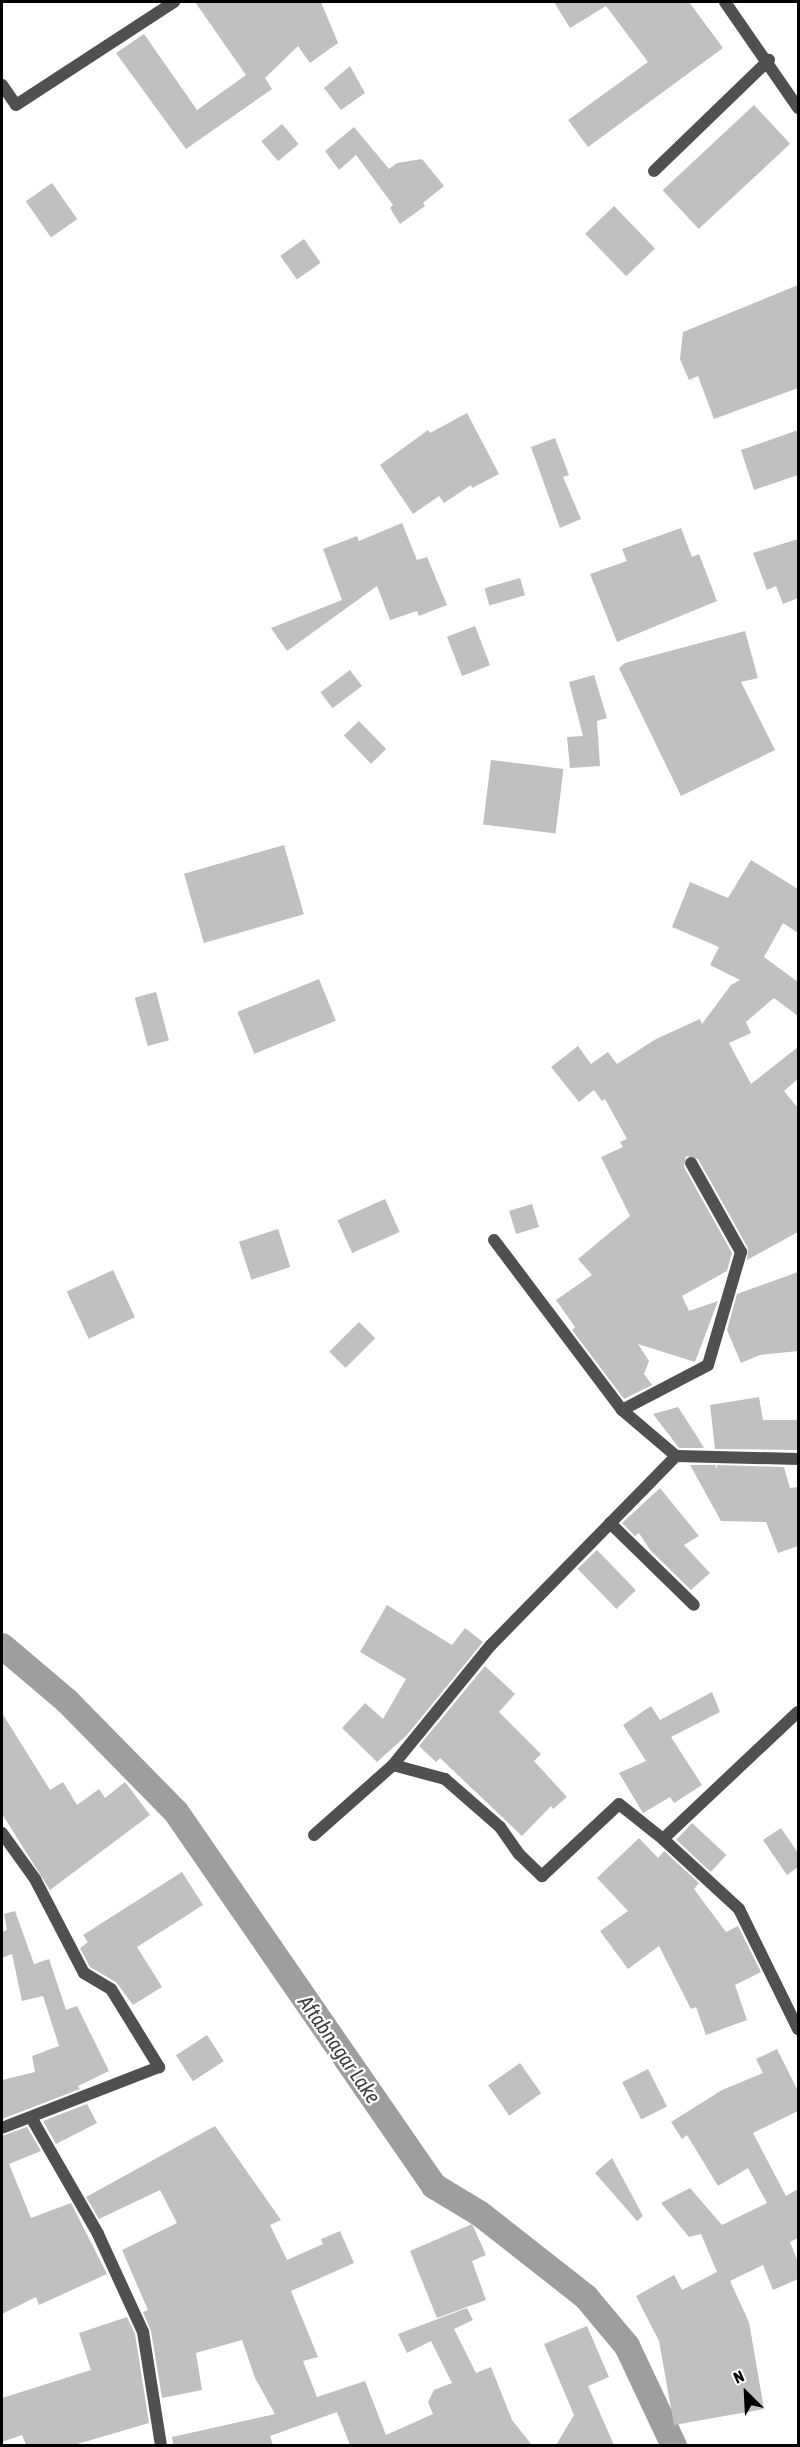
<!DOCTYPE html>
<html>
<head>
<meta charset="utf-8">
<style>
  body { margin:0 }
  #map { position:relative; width:800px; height:2447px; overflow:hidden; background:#fff; font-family:"Asap Condensed",sans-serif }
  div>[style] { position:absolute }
  .canal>* { height:26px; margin:-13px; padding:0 13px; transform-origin:13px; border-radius:13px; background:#9e9e9e }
  .building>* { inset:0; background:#c0c0c0; transform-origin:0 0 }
  .minor>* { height:12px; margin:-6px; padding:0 6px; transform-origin:6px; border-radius:6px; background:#505050 }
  span { translate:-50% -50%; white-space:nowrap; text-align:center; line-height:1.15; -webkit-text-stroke:4.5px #fff; paint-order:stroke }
  .water-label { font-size:21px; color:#3f3f3f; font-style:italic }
  .frame { position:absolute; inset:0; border:3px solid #000; pointer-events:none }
  .north { position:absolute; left:716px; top:2363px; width:60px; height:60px; -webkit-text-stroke:4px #fff; paint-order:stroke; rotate:336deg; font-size:16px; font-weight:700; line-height:24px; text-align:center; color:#000 }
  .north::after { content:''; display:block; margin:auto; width:21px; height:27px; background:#000; clip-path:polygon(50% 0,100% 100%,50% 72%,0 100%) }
</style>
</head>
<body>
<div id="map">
  <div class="canal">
    <div style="left:2px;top:1646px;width:85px;rotate:40.2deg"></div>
    <div style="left:67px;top:1701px;width:156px;rotate:45.5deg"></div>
    <div style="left:176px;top:1812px;width:454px;rotate:55.4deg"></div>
    <div style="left:434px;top:2186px;width:52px;rotate:31deg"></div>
    <div style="left:479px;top:2213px;width:136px;rotate:38.1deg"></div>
    <div style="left:586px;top:2297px;width:64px;rotate:50.1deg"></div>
    <div style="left:627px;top:2346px;width:110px;rotate:64.8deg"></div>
  </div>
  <div class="building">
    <div style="clip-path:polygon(195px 2px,321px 2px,338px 43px,310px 63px,298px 46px,265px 78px,272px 89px,186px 149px,116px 53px,144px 34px,197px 110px,246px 75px)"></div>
    <div style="clip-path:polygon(554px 2px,689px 2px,723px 48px,588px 147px,568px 120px,648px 62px,606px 6px,570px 28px)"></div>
    <div style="clip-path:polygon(350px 66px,365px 93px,341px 110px,324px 88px)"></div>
    <div style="left:754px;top:105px;width:53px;height:125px;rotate:47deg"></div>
    <div style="left:282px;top:124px;width:26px;height:27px;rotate:50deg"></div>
    <div style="clip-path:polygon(354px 127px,389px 169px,397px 163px,422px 159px,444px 186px,423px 203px,425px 206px,400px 224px,390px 208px,393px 205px,356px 155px,339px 170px,325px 151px)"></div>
    <div style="left:52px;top:183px;width:44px;height:32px;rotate:55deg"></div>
    <div style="left:614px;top:206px;width:59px;height:40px;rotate:46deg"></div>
    <div style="left:304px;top:239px;width:29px;height:29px;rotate:55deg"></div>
    <div style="clip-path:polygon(798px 285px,798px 388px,714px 419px,698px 376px,689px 380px,680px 359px,683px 332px)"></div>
    <div style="clip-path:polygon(467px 413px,499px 474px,472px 488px,471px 485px,444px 503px,439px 496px,413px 514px,380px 465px,428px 430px,430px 433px)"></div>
    <div style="clip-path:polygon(798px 430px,798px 475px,754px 490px,741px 450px)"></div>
    <div style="clip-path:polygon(555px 438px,569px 475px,563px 477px,581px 519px,560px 528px,531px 447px)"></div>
    <div style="clip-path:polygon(402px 523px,417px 560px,427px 557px,447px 605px,419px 616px,417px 611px,390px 620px,377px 586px,287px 651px,271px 628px,342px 600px,323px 549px,357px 536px,359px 541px)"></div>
    <div style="clip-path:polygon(681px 528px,692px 557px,699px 554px,717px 601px,617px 642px,590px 574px,627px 561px,622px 549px)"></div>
    <div style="clip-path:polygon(798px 539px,798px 598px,783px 604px,776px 586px,767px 590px,753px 553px)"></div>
    <div style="left:520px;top:578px;width:18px;height:37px;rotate:74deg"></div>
    <div style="left:475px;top:626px;width:42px;height:30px;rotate:69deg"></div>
    <div style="clip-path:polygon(745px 631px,758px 678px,741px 682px,775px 750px,681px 796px,619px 668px,625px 663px)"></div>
    <div style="left:350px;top:670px;width:20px;height:37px;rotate:53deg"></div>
    <div style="clip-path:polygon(594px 675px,607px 718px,597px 721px,600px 766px,570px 768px,567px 737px,583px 736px,569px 682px)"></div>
    <div style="left:359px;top:721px;width:39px;height:21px;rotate:46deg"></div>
    <div style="left:491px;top:760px;width:73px;height:65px;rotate:7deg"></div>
    <div style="left:284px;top:845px;width:72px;height:104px;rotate:74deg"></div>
    <div style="clip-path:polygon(751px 860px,798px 889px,798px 933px,783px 923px,764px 957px,798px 982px,798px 1016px,774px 998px,746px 1022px,751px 1033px,729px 1043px,751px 1084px,798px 1047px,798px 1079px,784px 1091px,798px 1108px,798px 1232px,747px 1260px,748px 1248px,698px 1159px,686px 1156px,684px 1167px,732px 1253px,727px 1271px,682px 1296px,689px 1311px,718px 1301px,695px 1362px,638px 1344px,649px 1361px,644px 1374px,652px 1385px,624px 1399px,572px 1330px,575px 1327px,556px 1300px,592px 1275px,578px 1259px,630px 1216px,601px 1157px,623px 1147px,620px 1142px,627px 1139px,605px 1099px,602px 1101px,594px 1090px,579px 1102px,551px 1067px,578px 1046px,591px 1064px,608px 1052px,617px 1064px,656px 1039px,700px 1019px,702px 1024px,731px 985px,740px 980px,710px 965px,719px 947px,672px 927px,690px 882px,728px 898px)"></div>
    <div style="left:319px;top:979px;width:45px;height:88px;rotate:68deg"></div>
    <div style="left:156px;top:992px;width:50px;height:22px;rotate:75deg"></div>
    <div style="left:385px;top:1199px;width:36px;height:52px;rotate:66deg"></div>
    <div style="left:532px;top:1204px;width:24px;height:24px;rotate:73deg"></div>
    <div style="left:278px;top:1229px;width:40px;height:41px;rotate:72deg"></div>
    <div style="left:113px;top:1270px;width:52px;height:51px;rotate:65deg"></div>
    <div style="clip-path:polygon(798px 1272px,798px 1351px,760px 1355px,741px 1363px,727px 1330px,737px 1294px)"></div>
    <div style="left:359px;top:1322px;width:23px;height:42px;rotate:45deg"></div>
    <div style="clip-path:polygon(759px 1397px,763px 1420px,798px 1420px,798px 1450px,715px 1449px,710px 1405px)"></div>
    <div style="clip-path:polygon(678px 1407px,698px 1438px,704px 1448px,679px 1448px,653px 1414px)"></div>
    <div style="clip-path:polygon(690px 1465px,715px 1465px,717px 1469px,717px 1465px,784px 1467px,790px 1488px,798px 1487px,798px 1546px,778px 1553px,766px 1522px,721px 1521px)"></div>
    <div style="clip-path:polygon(660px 1488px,699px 1536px,684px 1545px,710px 1573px,691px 1590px,650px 1550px,639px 1533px,635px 1536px,622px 1523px)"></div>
    <div style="left:597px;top:1550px;width:56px;height:27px;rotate:46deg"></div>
    <div style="clip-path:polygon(387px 1605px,452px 1645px,465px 1628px,483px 1642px,407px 1735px,377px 1762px,342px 1728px,365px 1703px,383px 1719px,406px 1679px,360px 1652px)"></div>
    <div style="clip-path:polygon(485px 1666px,515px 1694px,499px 1712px,541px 1754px,534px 1761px,567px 1797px,553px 1809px,551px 1806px,522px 1836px,440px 1758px,436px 1762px,419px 1746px)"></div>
    <div style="clip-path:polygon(712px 1692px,720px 1712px,671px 1737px,702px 1785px,674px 1803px,670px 1797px,643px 1813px,619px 1773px,646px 1761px,623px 1725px,651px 1706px,660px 1720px)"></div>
    <div style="clip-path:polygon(2px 1713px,50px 1790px,63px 1782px,77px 1805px,99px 1789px,105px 1798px,125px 1782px,150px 1815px,50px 1890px,2px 1814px)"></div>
    <div style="left:692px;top:1823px;width:47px;height:23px;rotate:43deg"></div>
    <div style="clip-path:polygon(781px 1828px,798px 1853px,798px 1867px,787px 1875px,763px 1840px)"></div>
    <div style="clip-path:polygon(639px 1838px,658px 1858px,664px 1851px,699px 1883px,694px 1889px,726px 1932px,738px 1926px,761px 1972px,735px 1985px,747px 2020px,706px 2035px,696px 2007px,691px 2009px,659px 1946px,628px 1969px,600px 1931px,628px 1911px,597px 1878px)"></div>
    <div style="clip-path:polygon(182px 1872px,203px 1905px,137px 1947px,162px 1987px,133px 2005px,116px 1982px,90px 1967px,80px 1948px,88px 1942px,83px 1935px)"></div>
    <div style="clip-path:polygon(15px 1911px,34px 1964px,49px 1959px,66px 2010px,77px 2006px,109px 2071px,78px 2086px,80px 2089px,2px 2119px,2px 2080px,35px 2072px,32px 2056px,59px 2046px,43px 1996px,22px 2001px,12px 1954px,2px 1958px,2px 1932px,7px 1930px,4px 1914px)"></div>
    <div style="left:207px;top:2035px;width:31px;height:37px;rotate:57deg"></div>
    <div style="clip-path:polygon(777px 2049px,798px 2091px,798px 2111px,753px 2133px,786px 2196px,798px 2189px,798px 2238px,790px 2242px,798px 2262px,798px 2279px,773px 2290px,763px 2265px,730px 2281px,749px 2322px,764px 2409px,674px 2425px,659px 2341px,636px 2296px,674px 2275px,682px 2290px,717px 2272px,701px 2234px,689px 2237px,661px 2203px,690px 2188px,722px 2225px,767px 2203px,748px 2168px,718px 2186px,687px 2135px,682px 2139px,671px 2122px,722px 2090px,763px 2073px,756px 2059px)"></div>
    <div style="left:520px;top:2063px;width:37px;height:39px;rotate:55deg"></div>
    <div style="left:648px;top:2069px;width:42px;height:29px;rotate:63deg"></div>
    <div style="clip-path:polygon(87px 2104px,97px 2123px,56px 2144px,43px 2121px)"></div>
    <div style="clip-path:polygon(215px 2126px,281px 2220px,270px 2225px,287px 2260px,323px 2244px,321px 2239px,340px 2231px,354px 2263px,291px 2291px,318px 2357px,303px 2361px,317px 2397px,365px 2381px,386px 2435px,433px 2414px,428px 2402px,434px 2390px,452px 2383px,431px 2341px,407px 2353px,398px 2334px,467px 2308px,473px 2320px,454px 2329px,476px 2373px,491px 2367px,512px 2420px,532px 2445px,350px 2445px,337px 2412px,270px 2436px,273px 2445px,173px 2445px,172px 2437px,275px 2414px,255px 2378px,242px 2340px,196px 2353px,202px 2390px,162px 2398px,151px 2331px,143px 2312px,148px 2310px,122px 2250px,177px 2223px,160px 2190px,99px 2219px,86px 2197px)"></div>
    <div style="clip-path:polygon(27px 2127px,41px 2151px,9px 2164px,31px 2218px,71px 2203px,107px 2274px,39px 2305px,36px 2297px,2px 2314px,2px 2136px)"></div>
    <div style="clip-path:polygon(612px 2158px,643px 2216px,637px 2221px,595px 2173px)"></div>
    <div style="clip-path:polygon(472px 2224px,486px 2255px,472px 2261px,486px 2300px,437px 2318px,410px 2251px)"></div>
    <div style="clip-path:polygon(127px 2317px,135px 2334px,149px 2423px,74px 2445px,26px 2445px,22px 2435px,2px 2442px,2px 2398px,91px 2370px,79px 2333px)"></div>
    <div style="clip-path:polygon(587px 2326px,609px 2377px,588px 2386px,614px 2445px,556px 2445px,574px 2415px,544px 2344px)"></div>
  </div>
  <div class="minor">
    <div style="left:725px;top:2px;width:129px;rotate:55.4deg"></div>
    <div style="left:2px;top:85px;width:24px;rotate:55deg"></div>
    <div style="left:16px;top:105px;width:189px;rotate:-33.1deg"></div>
    <div style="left:654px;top:171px;width:160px;rotate:-44deg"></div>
    <div style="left:494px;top:1240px;width:213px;rotate:53deg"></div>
    <div style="left:622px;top:1410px;width:71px;rotate:40.4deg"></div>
    <div style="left:676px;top:1456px;width:122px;rotate:1.4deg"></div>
    <div style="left:622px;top:1410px;width:97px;rotate:-27.6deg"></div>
    <div style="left:708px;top:1365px;width:118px;rotate:-73.7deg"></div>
    <div style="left:741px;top:1252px;width:102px;rotate:-119.3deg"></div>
    <div style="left:610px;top:1523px;width:117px;rotate:44.3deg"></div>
    <div style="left:393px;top:1765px;width:54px;rotate:15.1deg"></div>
    <div style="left:445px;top:1779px;width:73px;rotate:41.1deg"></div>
    <div style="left:500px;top:1827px;width:33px;rotate:55deg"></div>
    <div style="left:519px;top:1854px;width:32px;rotate:44deg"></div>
    <div style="left:542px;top:1876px;width:105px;rotate:-43.1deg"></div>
    <div style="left:619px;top:1804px;width:56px;rotate:38.5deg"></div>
    <div style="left:663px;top:1839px;width:103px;rotate:42.6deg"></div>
    <div style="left:739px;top:1909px;width:134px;rotate:63.8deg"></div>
    <div style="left:2px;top:1833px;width:57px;rotate:54.3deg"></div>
    <div style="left:35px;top:1879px;width:106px;rotate:62.5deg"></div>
    <div style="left:84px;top:1973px;width:31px;rotate:31deg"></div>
    <div style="left:111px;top:1989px;width:92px;rotate:58.4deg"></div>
    <div style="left:159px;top:2067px;width:168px;rotate:158.8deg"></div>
    <div style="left:314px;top:1835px;width:106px;rotate:-41.5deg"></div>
    <div style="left:393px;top:1765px;width:155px;rotate:-50.8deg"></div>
    <div style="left:491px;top:1645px;width:264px;rotate:-45.6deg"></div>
    <div style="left:663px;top:1839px;width:185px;rotate:-43.3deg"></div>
    <div style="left:32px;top:2119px;width:133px;rotate:60.1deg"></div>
    <div style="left:98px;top:2234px;width:108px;rotate:65.3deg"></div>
    <div style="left:143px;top:2332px;width:115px;rotate:81deg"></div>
  </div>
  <div class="water-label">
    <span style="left:340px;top:2049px;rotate:55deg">Aftabnagar Lake</span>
  </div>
  <div class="frame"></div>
  <div class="north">N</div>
</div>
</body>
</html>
